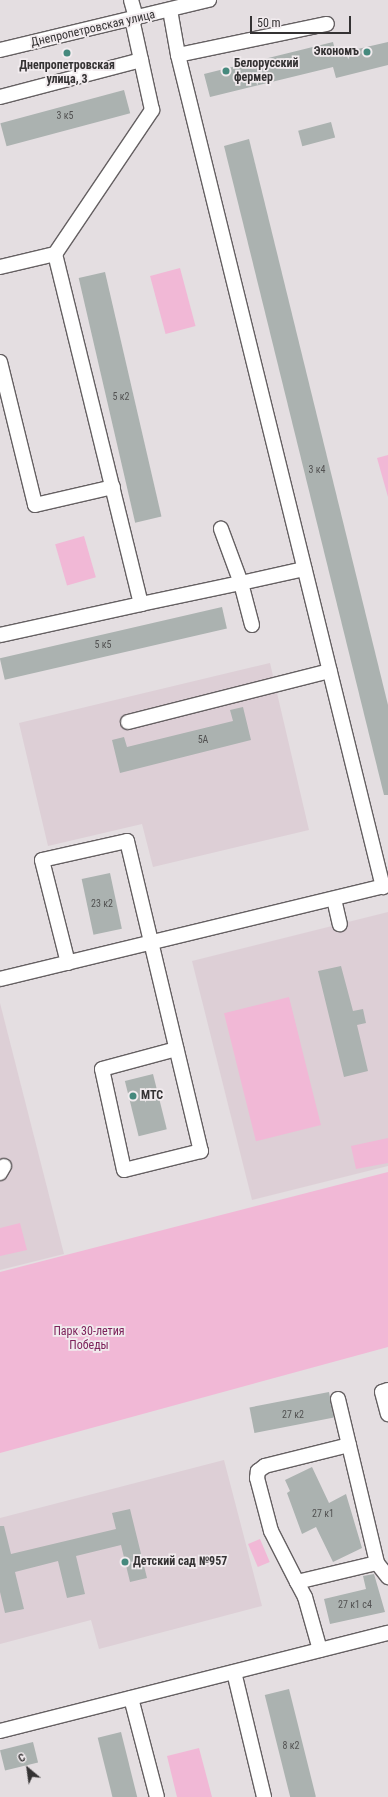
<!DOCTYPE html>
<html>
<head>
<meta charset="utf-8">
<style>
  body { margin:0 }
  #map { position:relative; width:388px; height:1797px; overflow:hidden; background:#e4dee1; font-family:"Roboto Condensed",sans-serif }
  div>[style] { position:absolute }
  .built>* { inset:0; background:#ddcfd6 }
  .green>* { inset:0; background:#f1b8d6; transform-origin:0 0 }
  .building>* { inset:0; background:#abb2b0; transform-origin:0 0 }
  .roads { filter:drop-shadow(1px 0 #656062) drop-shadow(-1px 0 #656062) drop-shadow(0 1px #656062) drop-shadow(0 -1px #656062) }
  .minor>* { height:14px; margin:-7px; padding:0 7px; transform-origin:7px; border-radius:7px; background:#fff }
  .dots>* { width:11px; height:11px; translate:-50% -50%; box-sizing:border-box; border:2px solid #f1ebee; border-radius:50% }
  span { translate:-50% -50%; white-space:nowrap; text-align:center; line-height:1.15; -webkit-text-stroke:3.5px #f1ebee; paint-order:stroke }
  .number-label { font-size:10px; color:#525252 }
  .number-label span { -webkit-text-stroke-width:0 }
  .street-label { font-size:12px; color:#343233 }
  .poi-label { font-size:12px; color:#343233; font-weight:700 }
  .right { translate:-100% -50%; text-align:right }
  .left { translate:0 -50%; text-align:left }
  .park-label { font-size:12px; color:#7d235b }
  .north { position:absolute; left:8px; top:1749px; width:40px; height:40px; -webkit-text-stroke:3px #f1ebee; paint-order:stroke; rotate:331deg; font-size:11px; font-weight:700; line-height:16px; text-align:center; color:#343233 }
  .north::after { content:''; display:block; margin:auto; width:14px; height:18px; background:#343233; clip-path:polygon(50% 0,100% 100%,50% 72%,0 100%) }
  .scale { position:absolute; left:250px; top:16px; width:101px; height:18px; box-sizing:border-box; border:2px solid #343233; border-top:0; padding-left:5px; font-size:12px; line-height:14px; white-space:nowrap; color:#343233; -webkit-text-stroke:3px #f1ebee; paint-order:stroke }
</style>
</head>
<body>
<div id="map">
  <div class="built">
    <div style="clip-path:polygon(270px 663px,309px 830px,153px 867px,142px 824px,48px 846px,19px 723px)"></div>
    <div style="clip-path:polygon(388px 912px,388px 1166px,252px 1200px,192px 961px)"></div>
    <div style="clip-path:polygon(0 1003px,64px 1254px,0 1270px)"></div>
    <div style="clip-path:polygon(224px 1460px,262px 1606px,99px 1649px,91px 1620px,0 1644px,0 1518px)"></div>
  </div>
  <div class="green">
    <div style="left:180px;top:268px;width:60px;height:31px;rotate:75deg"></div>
    <div style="clip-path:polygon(388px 455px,388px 497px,377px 458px)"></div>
    <div style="left:84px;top:536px;width:43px;height:30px;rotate:74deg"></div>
    <div style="left:289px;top:997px;width:132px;height:67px;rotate:76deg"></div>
    <div style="clip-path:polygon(388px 1138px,388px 1163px,356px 1169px,351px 1146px)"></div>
    <div style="clip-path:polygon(388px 1172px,388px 1347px,0 1453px,0 1272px)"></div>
    <div style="clip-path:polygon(20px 1223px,27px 1250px,0 1256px,0 1228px)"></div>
    <div style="left:260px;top:1539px;width:25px;height:13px;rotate:67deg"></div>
    <div style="clip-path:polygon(199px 1748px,212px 1797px,177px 1797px,167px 1756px)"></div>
  </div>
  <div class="building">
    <div style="clip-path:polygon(333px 42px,336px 54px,388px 42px,388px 65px,336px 78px,333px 67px,210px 97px,204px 74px)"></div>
    <div style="left:124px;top:90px;width:24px;height:128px;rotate:75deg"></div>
    <div style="left:331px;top:122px;width:16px;height:34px;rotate:75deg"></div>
    <div style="clip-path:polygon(249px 139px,388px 705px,388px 795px,384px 795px,224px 146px)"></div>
    <div style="left:105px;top:272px;width:251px;height:27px;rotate:77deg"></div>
    <div style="left:222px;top:607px;width:22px;height:228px;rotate:77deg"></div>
    <div style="clip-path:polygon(243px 707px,251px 740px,120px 773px,112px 740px,124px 737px,127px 747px,233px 721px,230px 710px)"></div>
    <div style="left:110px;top:873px;width:57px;height:29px;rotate:78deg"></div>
    <div style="clip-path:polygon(341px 966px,353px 1011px,363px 1009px,366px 1023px,357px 1025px,368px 1071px,344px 1077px,318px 971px)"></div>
    <div style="left:153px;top:1074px;width:57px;height:29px;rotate:76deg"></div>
    <div style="left:329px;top:1392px;width:26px;height:81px;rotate:79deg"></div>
    <div style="clip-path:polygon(312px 1467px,329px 1503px,346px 1494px,362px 1548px,333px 1562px,316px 1527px,302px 1534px,287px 1493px,290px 1491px,285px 1480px)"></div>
    <div style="clip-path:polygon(130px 1509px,147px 1578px,130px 1582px,121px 1545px,76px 1556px,85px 1594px,67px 1598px,58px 1561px,15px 1572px,24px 1609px,5px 1613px,0 1592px,0 1526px,4px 1526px,11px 1554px,116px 1529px,112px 1513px)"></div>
    <div style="clip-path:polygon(374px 1574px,385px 1612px,330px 1624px,324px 1599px,366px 1589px,363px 1576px)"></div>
    <div style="left:289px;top:1689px;width:111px;height:25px;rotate:76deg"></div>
    <div style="left:121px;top:1732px;width:67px;height:24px;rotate:76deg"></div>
    <div style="left:33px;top:1742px;width:21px;height:34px;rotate:76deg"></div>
  </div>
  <div class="roads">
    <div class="minor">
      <div style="left:131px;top:0;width:19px;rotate:74deg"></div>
      <div style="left:170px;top:10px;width:46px;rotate:79.9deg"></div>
      <div style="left:178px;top:55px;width:857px;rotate:76.16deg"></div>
      <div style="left:0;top:50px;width:215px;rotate:-13.5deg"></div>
      <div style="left:178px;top:55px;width:152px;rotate:-11.8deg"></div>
      <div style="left:0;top:97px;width:146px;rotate:-14.7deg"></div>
      <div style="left:0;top:267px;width:57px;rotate:-13.3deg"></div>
      <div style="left:55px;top:254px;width:174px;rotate:-56deg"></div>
      <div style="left:152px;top:110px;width:93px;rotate:-102.4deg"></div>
      <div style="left:0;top:362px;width:147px;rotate:76.2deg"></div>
      <div style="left:35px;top:505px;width:80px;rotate:-13deg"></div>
      <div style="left:141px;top:604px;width:102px;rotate:-11.9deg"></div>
      <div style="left:241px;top:583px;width:58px;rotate:-110.3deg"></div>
      <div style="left:252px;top:625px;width:43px;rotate:-104.7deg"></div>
      <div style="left:241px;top:583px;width:65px;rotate:-12.5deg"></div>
      <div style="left:0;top:635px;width:144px;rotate:-12.4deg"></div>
      <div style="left:141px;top:604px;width:360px;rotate:-103.8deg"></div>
      <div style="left:128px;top:722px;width:208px;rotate:-14.2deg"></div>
      <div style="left:334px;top:899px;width:26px;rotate:77deg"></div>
      <div style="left:68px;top:963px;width:106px;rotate:-104.2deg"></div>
      <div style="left:42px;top:860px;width:87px;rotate:-12.6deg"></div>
      <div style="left:127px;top:841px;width:319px;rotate:76.6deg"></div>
      <div style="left:201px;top:1151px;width:79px;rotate:166.1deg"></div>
      <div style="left:124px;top:1170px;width:103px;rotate:-102.3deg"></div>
      <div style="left:102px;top:1069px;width:77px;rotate:-15.1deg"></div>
      <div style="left:0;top:979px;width:399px;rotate:-13.6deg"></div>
      <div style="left:0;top:1173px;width:8px;rotate:-60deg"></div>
      <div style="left:388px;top:1390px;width:6px;rotate:162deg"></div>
      <div style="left:382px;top:1392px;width:23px;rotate:75deg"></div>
      <div style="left:338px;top:1399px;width:169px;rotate:76.6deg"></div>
      <div style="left:377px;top:1563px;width:18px;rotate:52deg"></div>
      <div style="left:349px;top:1445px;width:87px;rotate:166deg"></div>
      <div style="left:265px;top:1466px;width:9px;rotate:144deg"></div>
      <div style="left:258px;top:1471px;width:7px;rotate:98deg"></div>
      <div style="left:257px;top:1478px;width:55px;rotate:75.2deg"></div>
      <div style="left:271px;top:1531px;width:57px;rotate:63deg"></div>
      <div style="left:297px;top:1582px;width:82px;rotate:-13.4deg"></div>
      <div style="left:297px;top:1582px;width:17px;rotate:62deg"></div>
      <div style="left:305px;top:1597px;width:55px;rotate:74.2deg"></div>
      <div style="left:234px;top:1672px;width:129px;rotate:76.5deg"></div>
      <div style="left:131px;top:1698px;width:102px;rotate:75.3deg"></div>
      <div style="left:0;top:1731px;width:400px;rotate:-14.2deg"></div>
    </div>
  </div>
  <div class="dots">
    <div style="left:367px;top:52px;background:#45897d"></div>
    <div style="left:67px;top:53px;background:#45897d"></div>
    <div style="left:226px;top:71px;background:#45897d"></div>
    <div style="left:133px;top:1096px;background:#45897d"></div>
    <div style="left:125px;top:1562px;background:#45897d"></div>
  </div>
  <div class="number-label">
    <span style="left:65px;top:116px">3 к5</span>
    <span style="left:121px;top:397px">5 к2</span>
    <span style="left:317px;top:470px">3 к4</span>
    <span style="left:103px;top:645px">5 к5</span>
    <span style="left:203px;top:740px">5А</span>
    <span style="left:102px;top:904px">23 к2</span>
    <span style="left:293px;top:1415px">27 к2</span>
    <span style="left:323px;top:1514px">27 к1</span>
    <span style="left:355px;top:1605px">27 к1 с4</span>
    <span style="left:291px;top:1746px">8 к2</span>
  </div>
  <div class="street-label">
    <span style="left:93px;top:29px;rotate:-13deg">Днепропетровская улица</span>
  </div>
  <div class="poi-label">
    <span class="right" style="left:359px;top:52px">Экономъ</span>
    <span class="left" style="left:234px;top:71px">Белорусский<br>фермер</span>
    <span style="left:67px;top:73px">Днепропетровская<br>улица, 3</span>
    <span class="left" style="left:141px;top:1096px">МТС</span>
    <span class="left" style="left:133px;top:1562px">Детский сад №957</span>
  </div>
  <div class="park-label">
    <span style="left:89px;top:1339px">Парк 30-летия<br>Победы</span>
  </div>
  <div class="north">С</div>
  <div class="scale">50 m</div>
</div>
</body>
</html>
